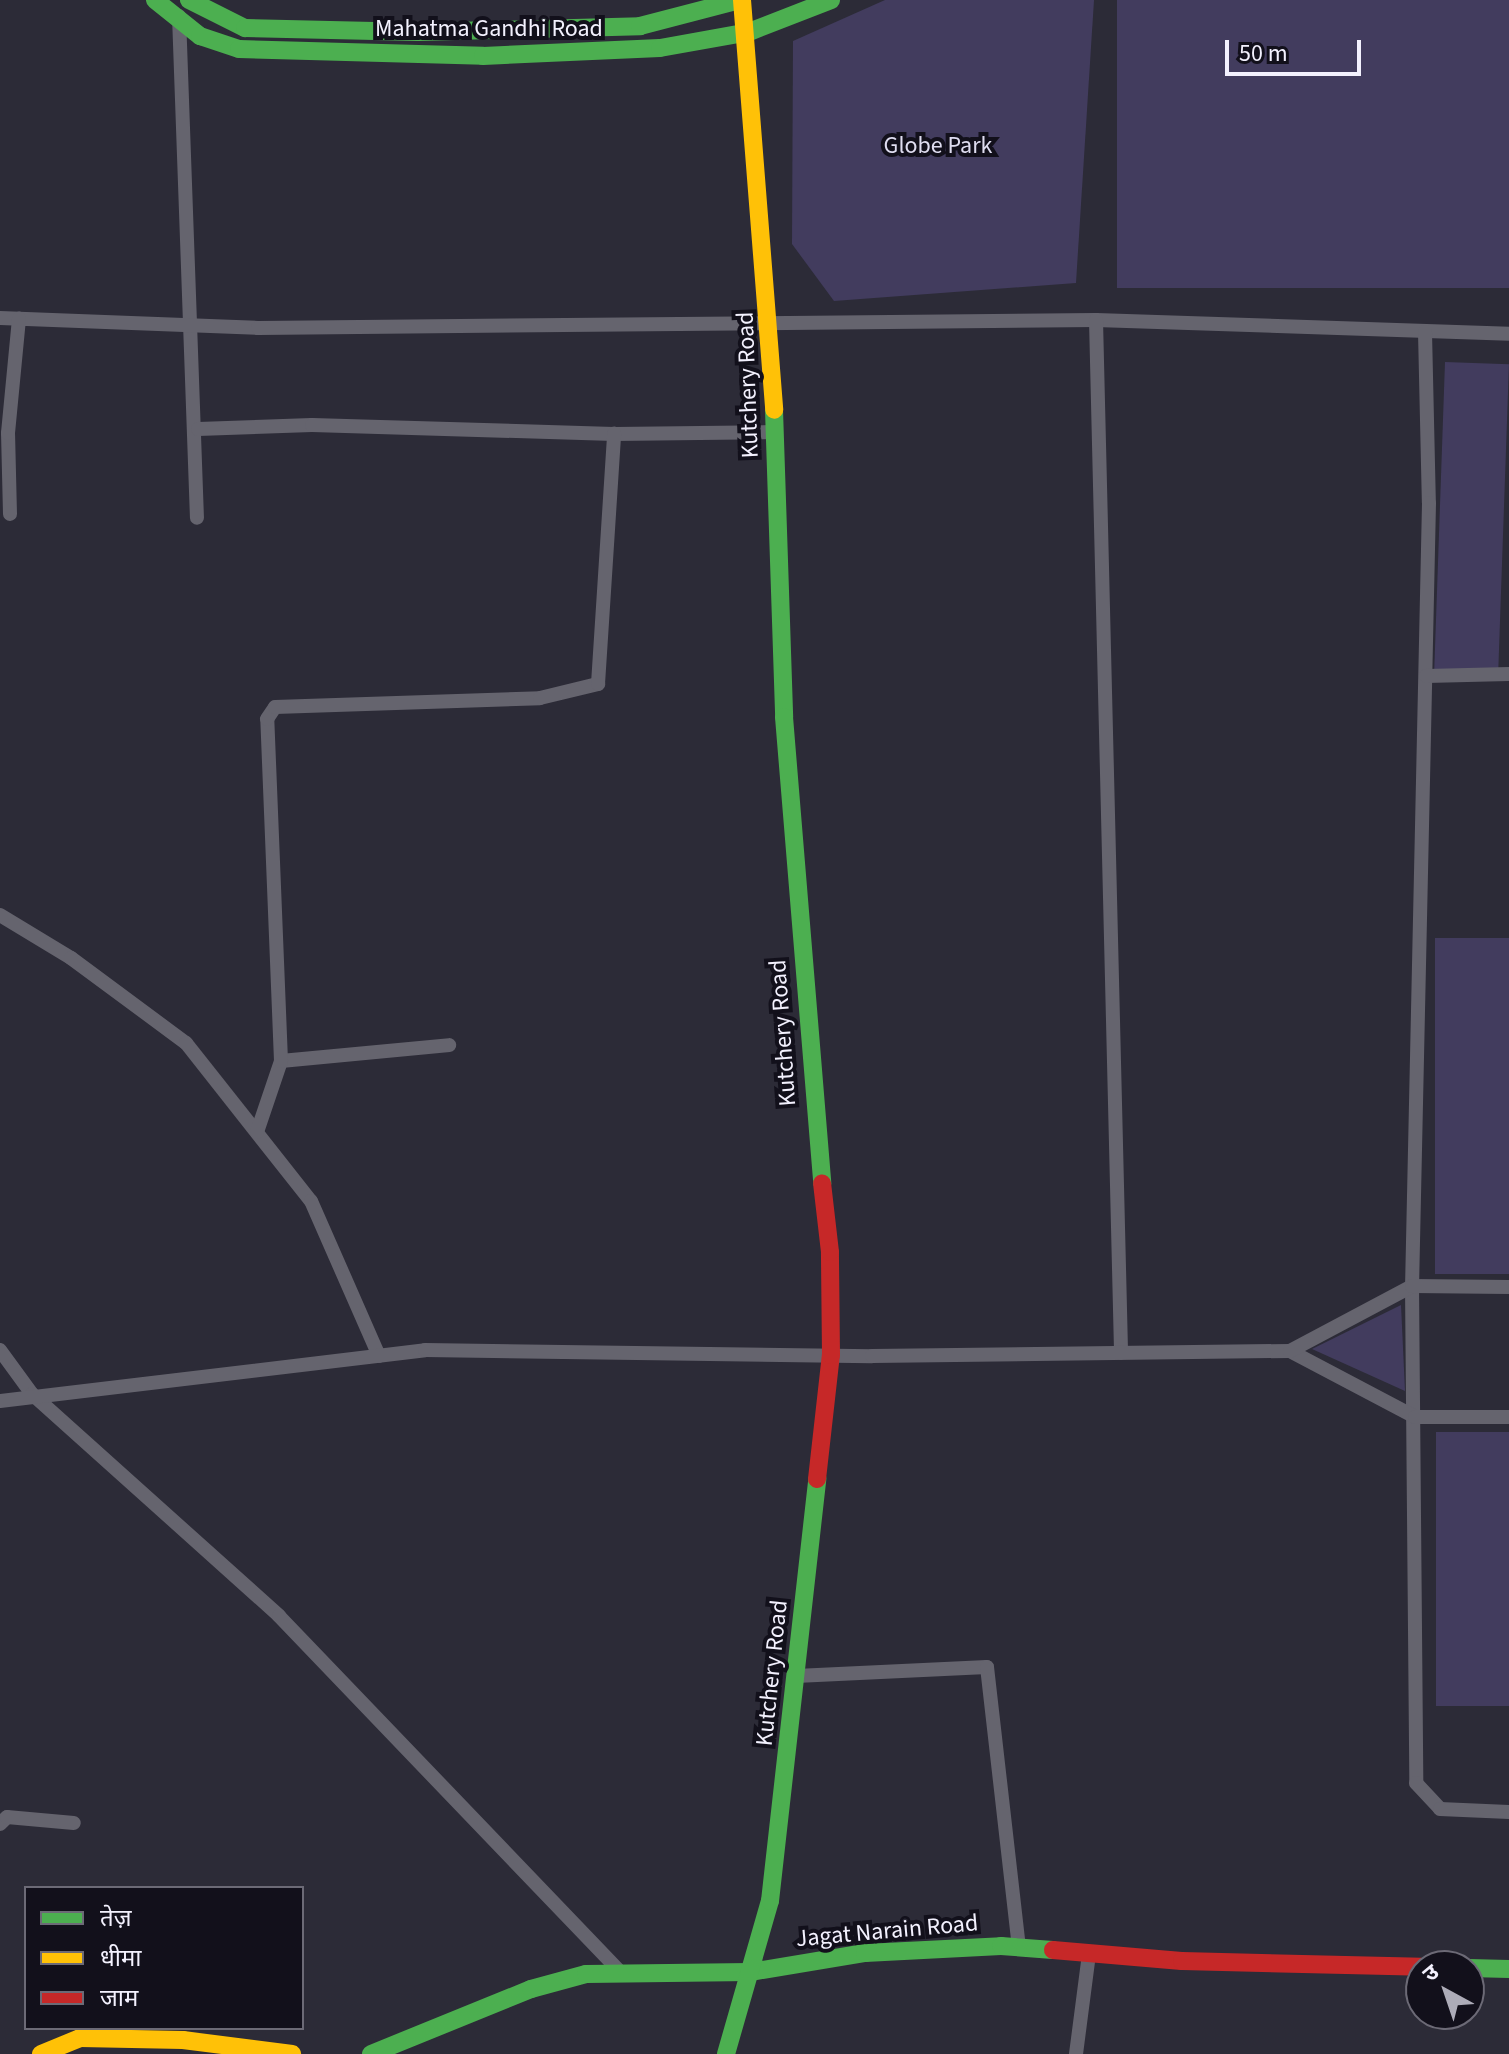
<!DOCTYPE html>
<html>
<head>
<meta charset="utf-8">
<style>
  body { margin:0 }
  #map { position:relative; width:1509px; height:2054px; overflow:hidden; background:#2c2b37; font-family:"Source Sans 3","Noto Sans Devanagari",sans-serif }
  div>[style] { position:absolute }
  .green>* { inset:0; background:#423c5e; transform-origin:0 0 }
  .street>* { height:14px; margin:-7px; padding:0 7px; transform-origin:7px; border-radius:7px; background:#65646e }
  .fast>* { height:18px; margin:-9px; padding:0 9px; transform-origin:9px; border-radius:9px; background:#4caf50 }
  .slow>* { height:18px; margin:-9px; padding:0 9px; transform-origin:9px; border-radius:9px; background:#ffc107 }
  .jam>* { height:18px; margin:-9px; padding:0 9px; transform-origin:9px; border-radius:9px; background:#c62828 }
  span { translate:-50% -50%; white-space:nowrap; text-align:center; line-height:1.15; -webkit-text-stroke:8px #12101b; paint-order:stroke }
  .street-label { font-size:24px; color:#f3f1fe }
  .park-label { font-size:24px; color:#dfddf0 }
  .legend { position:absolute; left:24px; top:1886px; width:280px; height:144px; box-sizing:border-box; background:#12101b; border:2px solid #6c6a76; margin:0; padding:10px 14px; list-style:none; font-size:24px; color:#f3f1fe }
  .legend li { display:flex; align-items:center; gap:16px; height:40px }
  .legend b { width:40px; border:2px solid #6c6a76 }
  .north { position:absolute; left:1405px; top:1950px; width:80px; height:80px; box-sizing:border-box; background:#12101b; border:2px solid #6c6a76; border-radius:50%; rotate:320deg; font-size:22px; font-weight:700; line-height:32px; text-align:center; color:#f3f1fe }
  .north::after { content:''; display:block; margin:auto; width:28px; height:36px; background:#adacb8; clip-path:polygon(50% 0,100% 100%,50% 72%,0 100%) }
  .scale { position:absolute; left:1225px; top:40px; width:136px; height:36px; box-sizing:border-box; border:4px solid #f3f1fe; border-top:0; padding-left:10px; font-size:24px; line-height:28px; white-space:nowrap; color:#f3f1fe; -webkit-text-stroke:6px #12101b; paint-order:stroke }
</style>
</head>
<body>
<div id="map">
  <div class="green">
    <div style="clip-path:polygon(885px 0,1094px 0,1076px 283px,834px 301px,792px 244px,793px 41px)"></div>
    <div style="left:1117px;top:0;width:392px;height:288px"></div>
    <div style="left:1445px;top:362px;width:64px;height:310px;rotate:2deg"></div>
    <div style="left:1509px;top:938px;width:336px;height:74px;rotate:90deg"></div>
    <div style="clip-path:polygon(1401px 1305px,1405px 1391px,1312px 1349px)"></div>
    <div style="left:1509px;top:1432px;width:274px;height:73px;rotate:90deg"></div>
  </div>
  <div class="street">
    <div style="left:179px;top:16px;width:502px;rotate:87.95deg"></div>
    <div style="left:0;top:318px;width:258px;rotate:2.2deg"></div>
    <div style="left:258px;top:328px;width:838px;rotate:-0.55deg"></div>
    <div style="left:1096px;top:320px;width:413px;rotate:1.9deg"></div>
    <div style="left:1096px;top:320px;width:1033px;rotate:88.61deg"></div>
    <div style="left:1425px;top:332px;width:171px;rotate:88.7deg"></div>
    <div style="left:1429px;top:503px;width:783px;rotate:91.24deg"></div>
    <div style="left:1412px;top:1286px;width:497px;rotate:89.5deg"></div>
    <div style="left:1416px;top:1783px;width:35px;rotate:47deg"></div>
    <div style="left:1440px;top:1809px;width:69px;rotate:2.5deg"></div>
    <div style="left:198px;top:429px;width:114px;rotate:-2deg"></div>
    <div style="left:312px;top:425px;width:302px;rotate:1.7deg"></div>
    <div style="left:614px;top:434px;width:160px;rotate:-0.7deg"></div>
    <div style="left:10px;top:514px;width:81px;rotate:-91.4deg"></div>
    <div style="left:8px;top:433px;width:115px;rotate:-84.5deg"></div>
    <div style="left:1426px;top:676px;width:83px;rotate:-1.4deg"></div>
    <div style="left:0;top:915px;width:83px;rotate:31.2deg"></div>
    <div style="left:71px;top:958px;width:143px;rotate:36.5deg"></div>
    <div style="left:186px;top:1043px;width:201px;rotate:51.7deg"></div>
    <div style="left:311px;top:1201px;width:169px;rotate:66.3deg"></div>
    <div style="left:281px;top:1061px;width:169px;rotate:-5.4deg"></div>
    <div style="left:257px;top:1132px;width:75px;rotate:-71.3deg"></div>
    <div style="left:281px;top:1061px;width:342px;rotate:-92.3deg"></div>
    <div style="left:267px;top:719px;width:14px;rotate:-56deg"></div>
    <div style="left:275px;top:707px;width:265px;rotate:-1.9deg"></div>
    <div style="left:540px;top:698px;width:60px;rotate:-13.6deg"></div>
    <div style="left:598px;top:684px;width:251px;rotate:-86.3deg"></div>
    <div style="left:0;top:1350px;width:54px;rotate:54deg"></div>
    <div style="left:32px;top:1394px;width:332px;rotate:41.9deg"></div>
    <div style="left:279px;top:1616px;width:496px;rotate:46.2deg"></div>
    <div style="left:1290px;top:1351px;width:141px;rotate:27.8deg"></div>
    <div style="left:1415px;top:1417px;width:94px"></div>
    <div style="left:0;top:1401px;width:428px;rotate:-6.8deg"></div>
    <div style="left:425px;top:1350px;width:447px;rotate:0.8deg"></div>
    <div style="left:872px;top:1356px;width:418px;rotate:-0.7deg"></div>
    <div style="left:1290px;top:1351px;width:138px;rotate:-28deg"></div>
    <div style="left:1412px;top:1286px;width:97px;rotate:0.6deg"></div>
    <div style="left:796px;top:1676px;width:191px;rotate:-2.7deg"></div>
    <div style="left:987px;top:1667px;width:283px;rotate:83.5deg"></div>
    <div style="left:0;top:1824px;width:10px;rotate:-45deg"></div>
    <div style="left:7px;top:1817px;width:67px;rotate:5.1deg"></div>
    <div style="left:1076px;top:2054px;width:101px;rotate:-82.6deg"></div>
  </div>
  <div class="fast">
    <div style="left:155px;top:0;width:58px;rotate:38.7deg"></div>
    <div style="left:200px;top:36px;width:41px;rotate:18.4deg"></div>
    <div style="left:239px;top:49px;width:244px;rotate:1.6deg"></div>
    <div style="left:483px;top:56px;width:177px;rotate:-2.6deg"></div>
    <div style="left:660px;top:48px;width:90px;rotate:-10.2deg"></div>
    <div style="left:749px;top:32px;width:88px;rotate:-21.3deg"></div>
    <div style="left:189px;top:0;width:63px;rotate:26.6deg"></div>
    <div style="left:245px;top:28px;width:173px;rotate:1.3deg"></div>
    <div style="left:418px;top:32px;width:222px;rotate:-1.5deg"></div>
    <div style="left:640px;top:26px;width:103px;rotate:-14.6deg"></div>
    <div style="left:774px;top:410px;width:307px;rotate:88.1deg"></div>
    <div style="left:784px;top:717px;width:468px;rotate:85.3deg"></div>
    <div style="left:1469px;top:1968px;width:40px;rotate:1.4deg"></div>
    <div style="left:371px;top:2054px;width:173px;rotate:-22.1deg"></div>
    <div style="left:531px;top:1989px;width:57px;rotate:-15.3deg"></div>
    <div style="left:586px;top:1974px;width:164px;rotate:-0.7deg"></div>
    <div style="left:750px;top:1972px;width:117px;rotate:-9.4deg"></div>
    <div style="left:865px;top:1953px;width:136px;rotate:-2.9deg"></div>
    <div style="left:1001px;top:1946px;width:52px;rotate:4.4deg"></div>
    <div style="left:726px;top:2054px;width:159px;rotate:-74deg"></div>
    <div style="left:770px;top:1901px;width:425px;rotate:-83.6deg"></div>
  </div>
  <div class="slow">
    <div style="left:742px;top:0;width:411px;rotate:85.5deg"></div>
    <div style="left:41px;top:2054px;width:42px;rotate:-22.3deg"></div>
    <div style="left:80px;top:2038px;width:103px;rotate:1.1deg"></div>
    <div style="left:183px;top:2040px;width:110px;rotate:7.3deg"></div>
  </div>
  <div class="jam">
    <div style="left:817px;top:1479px;width:125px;rotate:-83.6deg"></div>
    <div style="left:831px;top:1355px;width:103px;rotate:-90.6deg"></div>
    <div style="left:830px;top:1252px;width:69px;rotate:-96.6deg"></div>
    <div style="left:1053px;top:1950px;width:129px;rotate:4.9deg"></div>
    <div style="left:1182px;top:1961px;width:239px;rotate:1.4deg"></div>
  </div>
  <div class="street-label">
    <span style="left:489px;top:29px">Mahatma Gandhi Road</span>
    <span style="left:748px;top:385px;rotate:-92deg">Kutchery Road</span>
    <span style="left:783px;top:1033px;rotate:-94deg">Kutchery Road</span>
    <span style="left:772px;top:1673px;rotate:-84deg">Kutchery Road</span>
    <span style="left:887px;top:1931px;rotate:-5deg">Jagat Narain Road</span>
  </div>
  <div class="park-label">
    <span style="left:938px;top:146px">Globe Park</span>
  </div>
  <ul class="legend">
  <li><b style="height:10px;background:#4caf50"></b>तेज़</li>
  <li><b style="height:10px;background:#ffc107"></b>धीमा</li>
  <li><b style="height:10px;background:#c62828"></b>जाम</li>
  </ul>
  <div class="north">उ</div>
  <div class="scale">50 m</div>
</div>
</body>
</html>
